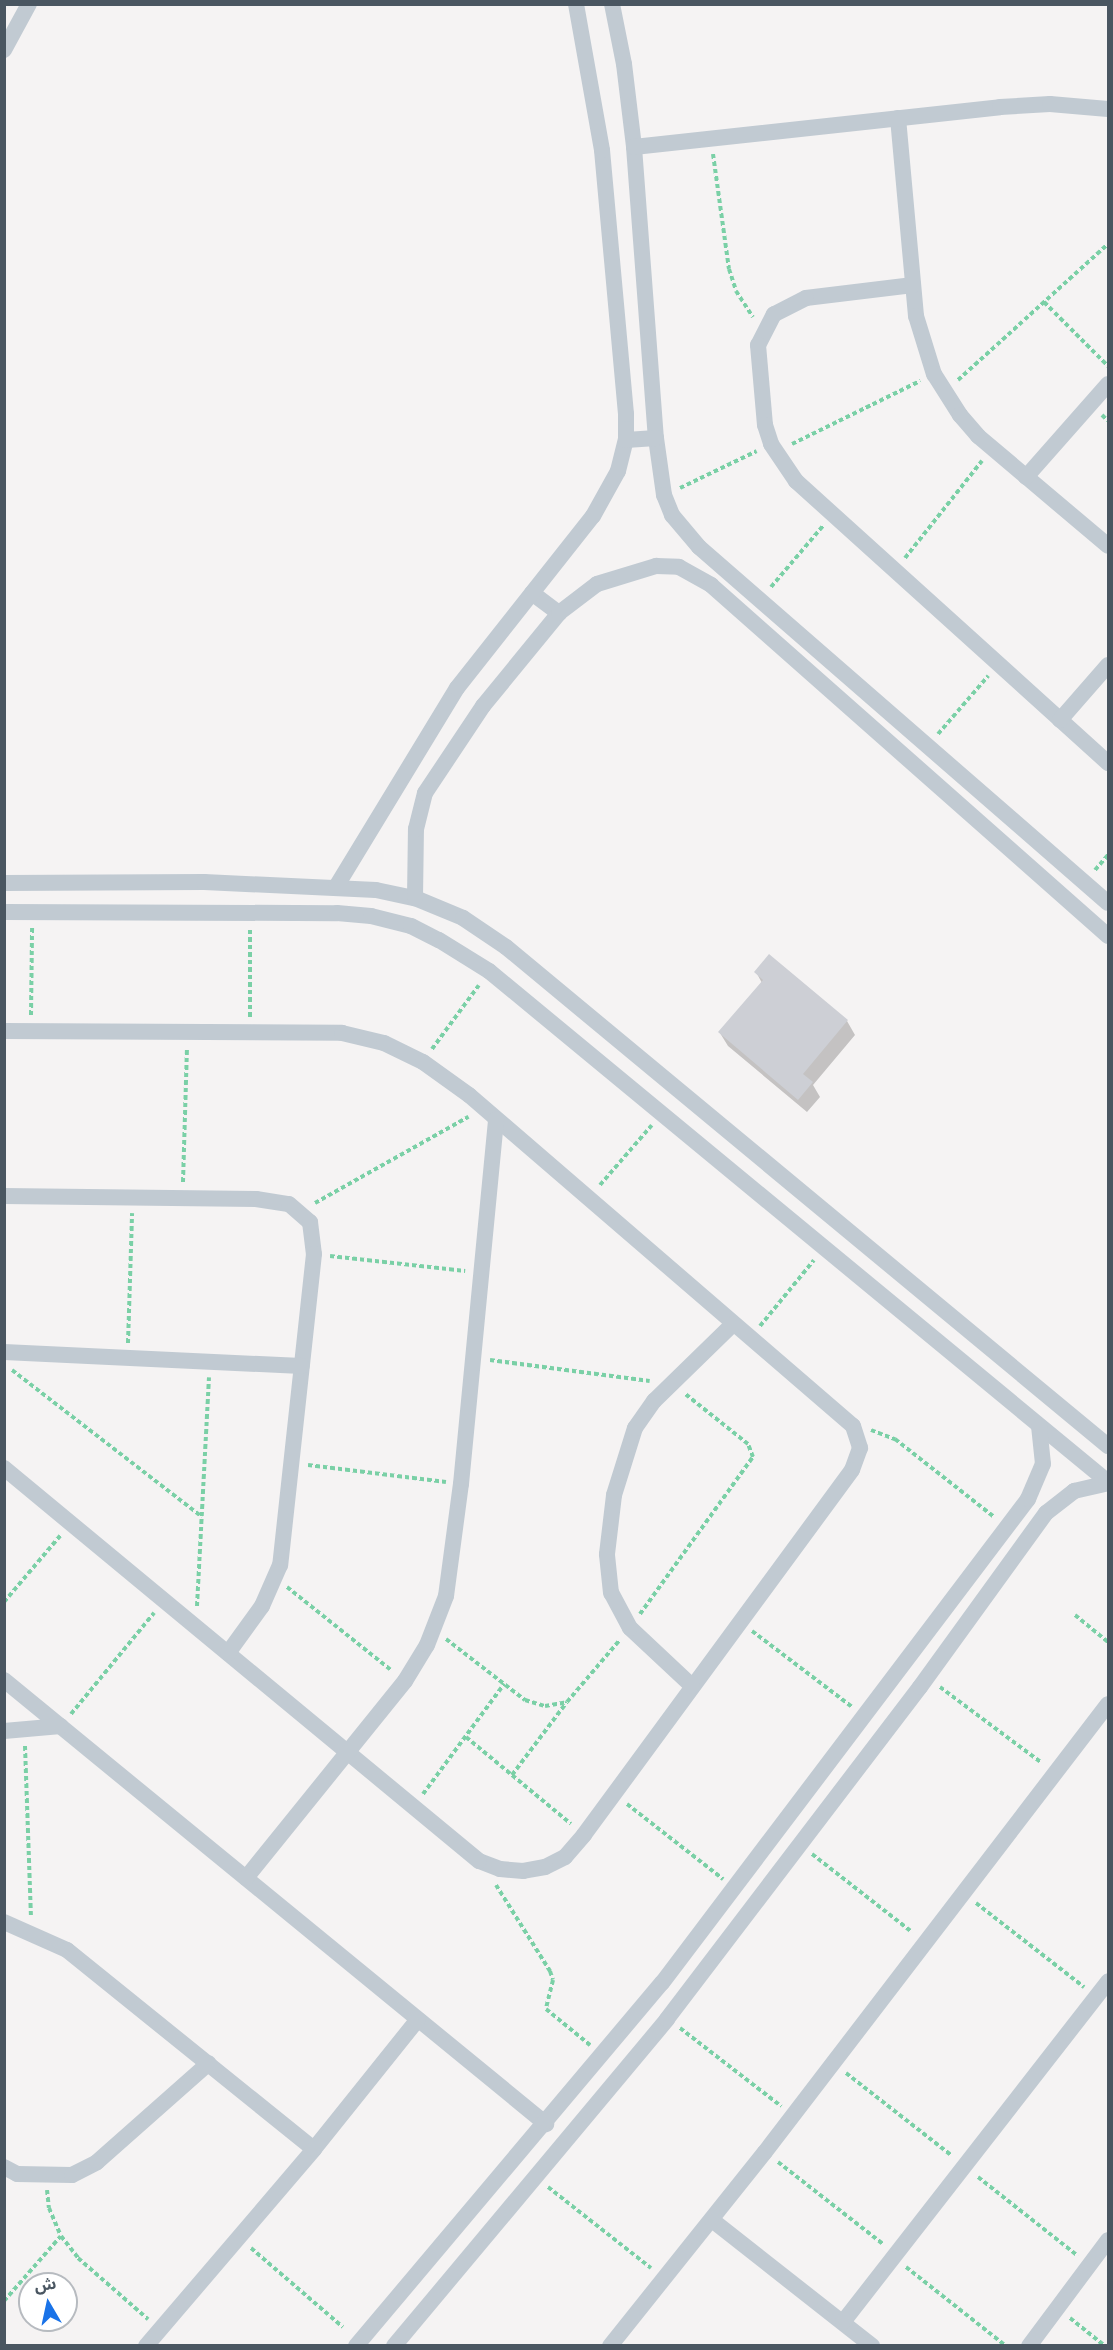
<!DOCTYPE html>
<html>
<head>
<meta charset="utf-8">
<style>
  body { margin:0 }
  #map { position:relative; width:1113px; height:2350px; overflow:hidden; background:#f5f3f3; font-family:"Sofia Sans Condensed","Noto Sans Arabic",sans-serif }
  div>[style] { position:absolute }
  .shadow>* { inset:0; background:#0003 }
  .building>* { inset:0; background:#cdcfd5 }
  .path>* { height:4px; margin-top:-2px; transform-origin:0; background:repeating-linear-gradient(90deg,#7ad0a6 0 4.5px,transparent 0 7.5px) }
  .street>* { height:16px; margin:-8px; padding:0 8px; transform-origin:8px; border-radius:8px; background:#c1cad2 }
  span { translate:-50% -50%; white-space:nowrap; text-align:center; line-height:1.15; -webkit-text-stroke:6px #fff; paint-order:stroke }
  .frame { position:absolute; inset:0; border:6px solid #4a5661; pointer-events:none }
  .north { position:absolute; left:18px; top:2272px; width:60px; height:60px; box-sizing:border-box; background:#fff; border:2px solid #b7bbc0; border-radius:50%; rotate:351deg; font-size:16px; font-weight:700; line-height:24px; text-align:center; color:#4a5661 }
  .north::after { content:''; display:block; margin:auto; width:21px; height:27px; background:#1a73e8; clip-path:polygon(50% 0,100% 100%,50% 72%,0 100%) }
</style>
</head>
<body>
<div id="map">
  <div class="shadow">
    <div style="clip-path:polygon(769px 956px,847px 1021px,855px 1035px,813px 1085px,820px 1097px,807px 1112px,728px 1046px,720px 1033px,762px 983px,756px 972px)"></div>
  </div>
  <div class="building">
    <div style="clip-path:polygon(769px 954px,848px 1020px,803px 1074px,813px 1082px,798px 1100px,718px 1032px,763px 980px,754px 972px)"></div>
  </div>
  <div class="path">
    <div style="left:713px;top:154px;width:116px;rotate:82.1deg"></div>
    <div style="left:729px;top:269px;width:23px;rotate:72deg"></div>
    <div style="left:736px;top:291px;width:31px;rotate:57deg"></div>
    <div style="left:1044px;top:302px;width:91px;rotate:45deg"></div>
    <div style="left:958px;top:380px;width:202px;rotate:-42.2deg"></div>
    <div style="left:1102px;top:415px;width:8px;rotate:45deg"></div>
    <div style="left:792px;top:444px;width:143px;rotate:-26.2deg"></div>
    <div style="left:680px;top:488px;width:85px;rotate:-25.7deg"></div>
    <div style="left:905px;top:558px;width:124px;rotate:-51.6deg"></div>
    <div style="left:771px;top:587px;width:80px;rotate:-49.6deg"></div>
    <div style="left:938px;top:734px;width:77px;rotate:-49.2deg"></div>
    <div style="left:1095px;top:870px;width:20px;rotate:-49deg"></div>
    <div style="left:31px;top:1015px;width:88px;rotate:-89.3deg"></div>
    <div style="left:250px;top:1017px;width:88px;rotate:-90deg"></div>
    <div style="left:432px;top:1049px;width:79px;rotate:-53.7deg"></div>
    <div style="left:183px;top:1182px;width:133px;rotate:-88.3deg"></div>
    <div style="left:600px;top:1185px;width:79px;rotate:-49.1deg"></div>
    <div style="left:315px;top:1203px;width:176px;rotate:-29.3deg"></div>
    <div style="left:330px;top:1256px;width:136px;rotate:6.3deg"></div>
    <div style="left:760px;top:1326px;width:85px;rotate:-50.7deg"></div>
    <div style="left:128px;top:1343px;width:130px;rotate:-88.2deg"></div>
    <div style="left:490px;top:1360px;width:161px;rotate:7.5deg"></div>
    <div style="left:12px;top:1370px;width:240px;rotate:37.7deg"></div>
    <div style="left:871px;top:1430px;width:26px;rotate:21deg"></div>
    <div style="left:895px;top:1439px;width:126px;rotate:38.2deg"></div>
    <div style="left:308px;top:1465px;width:139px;rotate:7deg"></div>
    <div style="left:287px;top:1587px;width:133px;rotate:38.6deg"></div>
    <div style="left:4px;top:1602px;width:87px;rotate:-49.7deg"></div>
    <div style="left:197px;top:1606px;width:229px;rotate:-87deg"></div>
    <div style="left:640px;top:1614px;width:193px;rotate:-54.3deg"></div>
    <div style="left:753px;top:1457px;width:14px;rotate:-111deg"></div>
    <div style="left:748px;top:1444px;width:82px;rotate:-141.4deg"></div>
    <div style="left:1075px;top:1615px;width:43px;rotate:39.3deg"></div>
    <div style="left:752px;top:1631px;width:126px;rotate:37.2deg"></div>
    <div style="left:446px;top:1639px;width:100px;rotate:37.7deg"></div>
    <div style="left:525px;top:1700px;width:21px;rotate:17deg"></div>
    <div style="left:545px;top:1706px;width:22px;rotate:-10deg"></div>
    <div style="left:567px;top:1702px;width:80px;rotate:-49.6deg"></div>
    <div style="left:940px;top:1687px;width:127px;rotate:36.7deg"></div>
    <div style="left:71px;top:1714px;width:131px;rotate:-50.6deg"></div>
    <div style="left:466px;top:1737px;width:136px;rotate:39.6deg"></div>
    <div style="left:25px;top:1746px;width:170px;rotate:88deg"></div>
    <div style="left:512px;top:1775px;width:91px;rotate:-53deg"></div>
    <div style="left:423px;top:1794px;width:137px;rotate:-53.6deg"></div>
    <div style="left:627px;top:1804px;width:122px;rotate:38deg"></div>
    <div style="left:812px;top:1854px;width:127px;rotate:38deg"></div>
    <div style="left:496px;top:1885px;width:102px;rotate:57.9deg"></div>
    <div style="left:550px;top:1971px;width:9px;rotate:72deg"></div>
    <div style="left:553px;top:1980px;width:30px;rotate:104deg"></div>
    <div style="left:546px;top:2009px;width:57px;rotate:39.3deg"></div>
    <div style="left:976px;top:1903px;width:137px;rotate:37.9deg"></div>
    <div style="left:680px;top:2028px;width:128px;rotate:37.7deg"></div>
    <div style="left:846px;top:2073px;width:133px;rotate:38deg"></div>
    <div style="left:778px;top:2162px;width:133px;rotate:38deg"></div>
    <div style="left:978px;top:2177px;width:127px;rotate:38.3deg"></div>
    <div style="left:548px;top:2187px;width:131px;rotate:38.2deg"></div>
    <div style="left:47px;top:2190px;width:18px;rotate:84deg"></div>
    <div style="left:49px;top:2208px;width:30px;rotate:67deg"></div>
    <div style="left:61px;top:2236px;width:28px;rotate:52deg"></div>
    <div style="left:78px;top:2258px;width:93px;rotate:41.1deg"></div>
    <div style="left:251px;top:2248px;width:121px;rotate:40.7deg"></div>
    <div style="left:906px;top:2267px;width:127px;rotate:38.3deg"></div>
    <div style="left:4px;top:2301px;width:86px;rotate:-48.8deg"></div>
    <div style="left:1070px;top:2318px;width:45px;rotate:38.7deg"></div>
  </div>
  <div class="street">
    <div style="left:612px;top:4px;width:61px;rotate:78.7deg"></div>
    <div style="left:624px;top:64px;width:84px;rotate:83.1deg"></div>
    <div style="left:634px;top:147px;width:292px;rotate:85.7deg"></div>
    <div style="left:656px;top:438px;width:58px;rotate:82deg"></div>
    <div style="left:664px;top:495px;width:22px;rotate:68deg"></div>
    <div style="left:672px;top:515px;width:42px;rotate:49.8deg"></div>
    <div style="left:699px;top:547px;width:542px;rotate:41.04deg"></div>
    <div style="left:4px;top:50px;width:52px;rotate:-61.5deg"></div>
    <div style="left:898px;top:118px;width:199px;rotate:84.8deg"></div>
    <div style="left:916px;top:316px;width:61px;rotate:72.8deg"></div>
    <div style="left:934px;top:374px;width:49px;rotate:57.6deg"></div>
    <div style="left:960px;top:415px;width:28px;rotate:49deg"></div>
    <div style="left:978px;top:436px;width:170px;rotate:40.2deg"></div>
    <div style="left:634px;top:147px;width:368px;rotate:-6.2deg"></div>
    <div style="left:1000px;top:107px;width:50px;rotate:-3.4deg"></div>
    <div style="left:1050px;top:104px;width:58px;rotate:4.9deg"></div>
    <div style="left:913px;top:285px;width:108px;rotate:173.1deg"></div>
    <div style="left:806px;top:298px;width:36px;rotate:153deg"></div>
    <div style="left:774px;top:314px;width:35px;rotate:117deg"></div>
    <div style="left:758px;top:345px;width:80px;rotate:85deg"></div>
    <div style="left:765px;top:425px;width:20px;rotate:72deg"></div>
    <div style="left:771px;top:444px;width:45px;rotate:56deg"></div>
    <div style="left:796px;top:481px;width:421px;rotate:42.1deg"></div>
    <div style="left:626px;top:440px;width:30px;rotate:-4deg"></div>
    <div style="left:1026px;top:477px;width:124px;rotate:-48.6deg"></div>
    <div style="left:532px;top:593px;width:34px;rotate:37deg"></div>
    <div style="left:1060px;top:720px;width:73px;rotate:-48.9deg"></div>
    <div style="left:4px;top:883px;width:200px;rotate:-0.3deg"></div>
    <div style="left:204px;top:882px;width:172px;rotate:2.7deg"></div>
    <div style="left:376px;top:890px;width:40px;rotate:12deg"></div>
    <div style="left:415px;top:898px;width:52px;rotate:22.6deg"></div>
    <div style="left:463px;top:918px;width:52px;rotate:34deg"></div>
    <div style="left:506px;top:947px;width:782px;rotate:39.66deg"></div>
    <div style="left:336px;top:887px;width:233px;rotate:-58.7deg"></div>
    <div style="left:457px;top:688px;width:219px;rotate:-51.7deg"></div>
    <div style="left:593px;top:516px;width:51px;rotate:-60.9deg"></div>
    <div style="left:618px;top:471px;width:32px;rotate:-76deg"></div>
    <div style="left:626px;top:440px;width:26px;rotate:-90deg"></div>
    <div style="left:626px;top:414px;width:265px;rotate:-95.2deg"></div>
    <div style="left:602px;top:150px;width:148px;rotate:-100.1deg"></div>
    <div style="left:415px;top:898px;width:69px;rotate:-89.2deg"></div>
    <div style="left:416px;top:829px;width:37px;rotate:-76deg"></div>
    <div style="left:425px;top:793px;width:105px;rotate:-56.3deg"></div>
    <div style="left:483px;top:706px;width:120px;rotate:-50.7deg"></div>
    <div style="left:559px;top:613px;width:48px;rotate:-37.3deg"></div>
    <div style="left:597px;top:584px;width:62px;rotate:-17deg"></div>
    <div style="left:656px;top:566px;width:23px;rotate:2deg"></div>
    <div style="left:679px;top:567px;width:37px;rotate:29deg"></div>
    <div style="left:711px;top:585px;width:530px;rotate:41.48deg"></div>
    <div style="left:4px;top:912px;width:333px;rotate:0.2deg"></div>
    <div style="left:337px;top:913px;width:34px;rotate:5deg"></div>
    <div style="left:371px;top:916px;width:41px;rotate:14deg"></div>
    <div style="left:411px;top:926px;width:31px;rotate:27deg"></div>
    <div style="left:439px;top:940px;width:59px;rotate:31.8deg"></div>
    <div style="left:489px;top:971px;width:803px;rotate:39.54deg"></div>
    <div style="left:4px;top:1031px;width:338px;rotate:0.3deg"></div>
    <div style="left:342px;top:1033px;width:43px;rotate:13.4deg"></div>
    <div style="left:384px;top:1043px;width:43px;rotate:26deg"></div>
    <div style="left:423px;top:1062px;width:57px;rotate:35.7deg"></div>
    <div style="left:469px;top:1095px;width:507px;rotate:40.76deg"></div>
    <div style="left:853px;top:1426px;width:23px;rotate:72deg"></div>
    <div style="left:860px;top:1448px;width:23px;rotate:110deg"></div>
    <div style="left:852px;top:1470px;width:453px;rotate:126.3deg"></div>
    <div style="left:584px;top:1835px;width:29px;rotate:131deg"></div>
    <div style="left:565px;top:1857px;width:22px;rotate:153deg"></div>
    <div style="left:545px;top:1867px;width:22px;rotate:170deg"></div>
    <div style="left:523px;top:1871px;width:23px;rotate:-175deg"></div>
    <div style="left:500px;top:1869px;width:22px;rotate:-159deg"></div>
    <div style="left:479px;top:1861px;width:617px;rotate:-140.4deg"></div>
    <div style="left:4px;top:1196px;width:252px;rotate:0.7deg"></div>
    <div style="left:256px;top:1199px;width:33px;rotate:9deg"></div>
    <div style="left:289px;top:1204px;width:28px;rotate:41deg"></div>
    <div style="left:310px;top:1222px;width:32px;rotate:83deg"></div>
    <div style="left:314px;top:1254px;width:313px;rotate:96.2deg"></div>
    <div style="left:280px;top:1565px;width:45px;rotate:113.7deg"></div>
    <div style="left:262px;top:1606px;width:58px;rotate:125.9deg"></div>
    <div style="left:4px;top:1352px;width:298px;rotate:2.7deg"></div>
    <div style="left:4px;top:1680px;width:701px;rotate:39.32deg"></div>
    <div style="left:692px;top:1686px;width:85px;rotate:-136.9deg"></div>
    <div style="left:630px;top:1628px;width:40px;rotate:-118deg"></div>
    <div style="left:611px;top:1593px;width:39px;rotate:-96deg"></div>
    <div style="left:607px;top:1554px;width:59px;rotate:-83.2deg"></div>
    <div style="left:614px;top:1495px;width:70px;rotate:-72.6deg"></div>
    <div style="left:635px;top:1428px;width:33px;rotate:-55deg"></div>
    <div style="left:654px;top:1401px;width:110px;rotate:-44.3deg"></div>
    <div style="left:4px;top:1731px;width:57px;rotate:-5deg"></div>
    <div style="left:246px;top:1878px;width:253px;rotate:-51.1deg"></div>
    <div style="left:405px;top:1681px;width:42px;rotate:-58.6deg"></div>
    <div style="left:427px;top:1645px;width:53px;rotate:-68.8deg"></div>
    <div style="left:446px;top:1596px;width:113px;rotate:-82.4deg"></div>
    <div style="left:461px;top:1484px;width:366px;rotate:-84.5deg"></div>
    <div style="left:4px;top:1922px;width:69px;rotate:24deg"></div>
    <div style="left:67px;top:1950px;width:317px;rotate:38.9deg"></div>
    <div style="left:4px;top:2167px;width:15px;rotate:28deg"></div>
    <div style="left:17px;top:2174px;width:55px;rotate:1deg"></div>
    <div style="left:72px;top:2175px;width:28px;rotate:-27deg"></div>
    <div style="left:97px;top:2162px;width:149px;rotate:-41.5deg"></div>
    <div style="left:712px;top:2220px;width:204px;rotate:38.2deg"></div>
    <div style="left:843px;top:2322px;width:432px;rotate:-52.1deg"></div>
    <div style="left:146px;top:2346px;width:259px;rotate:-49.5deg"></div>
    <div style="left:314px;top:2149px;width:166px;rotate:-51.3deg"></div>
    <div style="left:356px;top:2346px;width:475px;rotate:-49.9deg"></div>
    <div style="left:662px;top:1983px;width:607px;rotate:-52.9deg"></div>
    <div style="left:1028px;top:1499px;width:38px;rotate:-67deg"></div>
    <div style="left:1043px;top:1464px;width:38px;rotate:-96deg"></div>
    <div style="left:394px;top:2346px;width:426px;rotate:-50.1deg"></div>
    <div style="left:667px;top:2019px;width:417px;rotate:-52.7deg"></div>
    <div style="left:920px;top:1687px;width:215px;rotate:-54.1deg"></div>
    <div style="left:1046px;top:1513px;width:36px;rotate:-38deg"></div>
    <div style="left:1074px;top:1491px;width:35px;rotate:-13deg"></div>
    <div style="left:610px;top:2346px;width:248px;rotate:-51.4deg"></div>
    <div style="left:765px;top:2152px;width:564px;rotate:-52.56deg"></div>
    <div style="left:1029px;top:2346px;width:132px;rotate:-53.3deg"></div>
  </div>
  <div class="frame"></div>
  <div class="north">ش</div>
</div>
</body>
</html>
